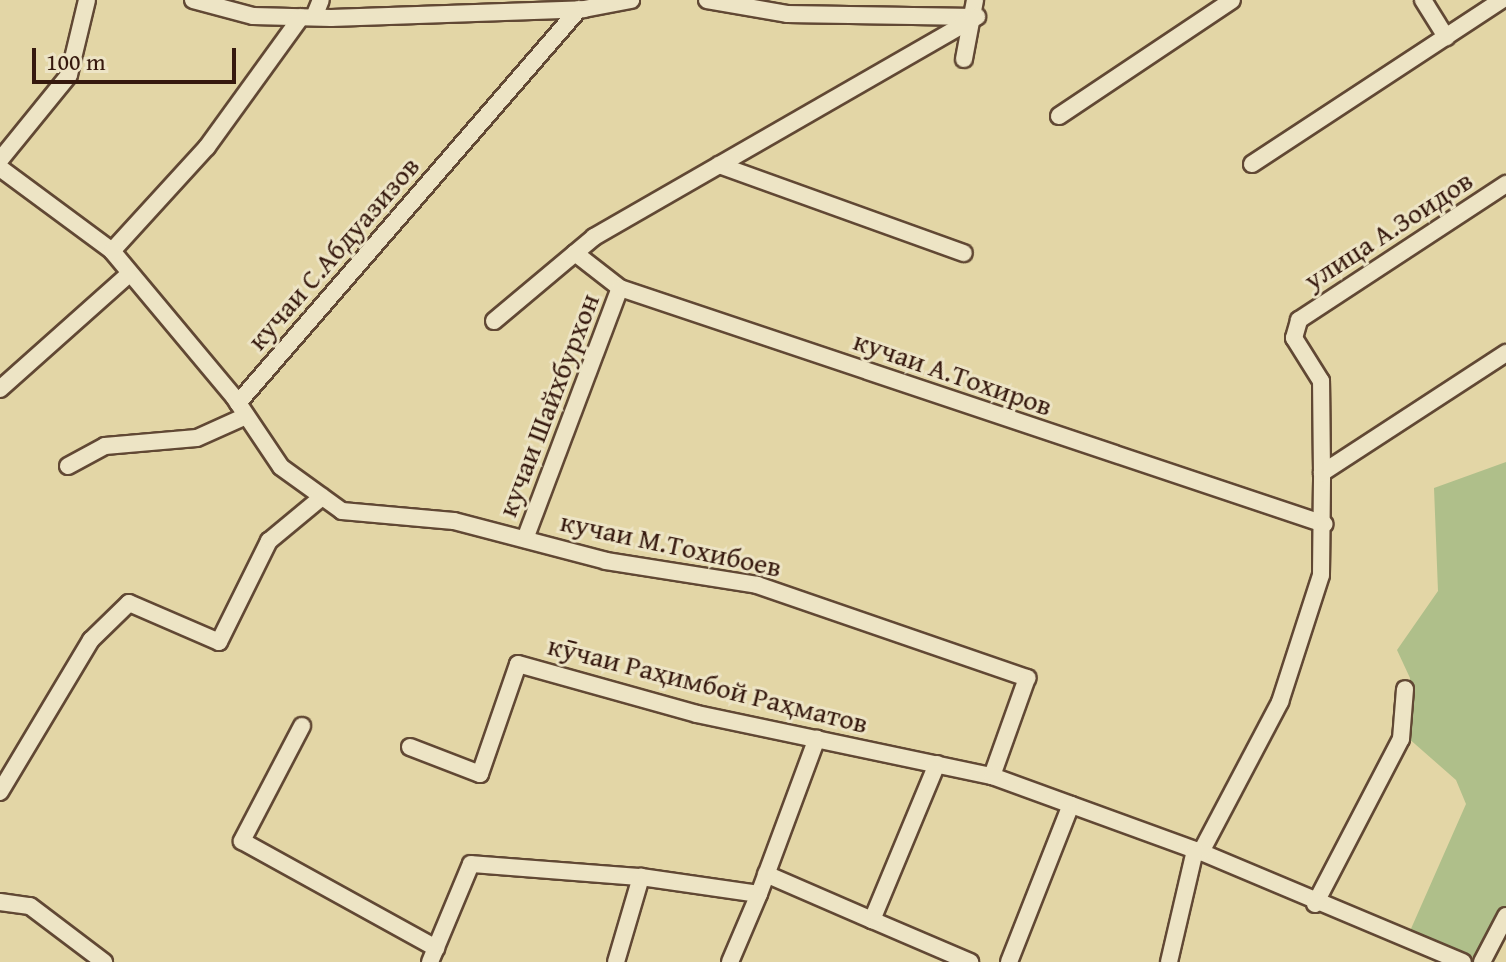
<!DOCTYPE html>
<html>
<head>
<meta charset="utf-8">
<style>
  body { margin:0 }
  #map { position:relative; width:1506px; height:962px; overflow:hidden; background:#e3d6a6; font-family:"Gentium Book Plus",serif }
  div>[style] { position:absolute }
  .green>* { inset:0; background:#afbf8a }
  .roads { filter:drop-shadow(2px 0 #614834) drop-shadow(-2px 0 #614834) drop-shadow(0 2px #614834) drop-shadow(0 -2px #614834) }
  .minor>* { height:16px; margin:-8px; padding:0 8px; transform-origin:8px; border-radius:8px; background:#ede4c5 }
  span { translate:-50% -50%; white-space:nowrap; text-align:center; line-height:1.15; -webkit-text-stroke:6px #ede4c5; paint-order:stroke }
  .street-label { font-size:28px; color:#36190e }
  .scale { position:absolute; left:32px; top:48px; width:204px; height:36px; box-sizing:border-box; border:4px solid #36190e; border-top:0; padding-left:10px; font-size:24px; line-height:28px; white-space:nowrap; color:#36190e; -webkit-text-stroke:6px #ede4c5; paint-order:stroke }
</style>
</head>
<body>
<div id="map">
  <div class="green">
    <div style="clip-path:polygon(1506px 462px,1506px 911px,1486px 953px,1471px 957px,1410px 931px,1466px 804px,1456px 780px,1407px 737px,1410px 678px,1397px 650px,1438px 591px,1434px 488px)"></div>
  </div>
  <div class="roads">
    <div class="minor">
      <div style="left:193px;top:0;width:62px;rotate:14.9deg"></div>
      <div style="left:253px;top:16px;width:78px;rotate:1.5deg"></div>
      <div style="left:331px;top:18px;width:253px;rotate:-2deg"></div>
      <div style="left:584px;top:9px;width:48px;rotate:-10.8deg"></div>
      <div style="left:707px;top:0;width:81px;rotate:9.9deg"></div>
      <div style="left:787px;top:14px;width:188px;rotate:0.9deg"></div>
      <div style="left:1423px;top:0;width:44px;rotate:58.1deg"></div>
      <div style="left:314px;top:17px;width:18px;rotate:-68deg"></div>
      <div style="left:964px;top:59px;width:60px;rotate:-79.4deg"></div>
      <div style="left:1059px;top:116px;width:208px;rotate:-33.8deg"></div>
      <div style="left:0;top:160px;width:109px;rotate:-50.9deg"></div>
      <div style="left:69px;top:75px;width:77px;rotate:-76.5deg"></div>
      <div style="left:1252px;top:164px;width:299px;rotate:-33.3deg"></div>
      <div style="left:719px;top:165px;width:260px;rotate:19.8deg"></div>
      <div style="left:0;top:168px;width:139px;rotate:36.5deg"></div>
      <div style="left:112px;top:251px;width:190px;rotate:50.1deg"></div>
      <div style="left:234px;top:397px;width:84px;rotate:56.1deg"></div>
      <div style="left:281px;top:467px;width:75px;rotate:35.8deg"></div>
      <div style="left:342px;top:511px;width:112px;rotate:5.1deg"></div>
      <div style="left:454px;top:521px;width:157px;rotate:14.7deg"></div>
      <div style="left:606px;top:561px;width:153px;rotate:9deg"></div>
      <div style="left:757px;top:585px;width:286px;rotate:19deg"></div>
      <div style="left:1027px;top:678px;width:104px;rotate:109.7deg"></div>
      <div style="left:112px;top:251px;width:141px;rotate:-47.6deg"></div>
      <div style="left:207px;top:147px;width:160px;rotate:-54.1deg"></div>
      <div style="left:575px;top:253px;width:57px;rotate:37.9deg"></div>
      <div style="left:620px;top:288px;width:743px;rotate:18.53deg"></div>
      <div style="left:494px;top:321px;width:131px;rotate:-40deg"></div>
      <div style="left:594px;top:237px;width:442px;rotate:-29.9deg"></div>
      <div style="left:0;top:389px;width:171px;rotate:-41.7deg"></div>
      <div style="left:238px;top:403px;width:521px;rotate:-49.12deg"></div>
      <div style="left:68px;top:466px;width:42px;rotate:-28.4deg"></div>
      <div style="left:105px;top:446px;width:92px;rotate:-5deg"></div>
      <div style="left:197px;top:438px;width:54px;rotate:-24.2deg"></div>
      <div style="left:1322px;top:473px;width:92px;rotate:-90.6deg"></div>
      <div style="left:1321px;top:381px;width:51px;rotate:-122.1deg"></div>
      <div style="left:1294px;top:338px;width:19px;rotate:-74deg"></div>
      <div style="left:1299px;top:320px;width:248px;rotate:-33.3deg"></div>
      <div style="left:525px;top:539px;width:268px;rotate:-69.3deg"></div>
      <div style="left:302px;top:726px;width:130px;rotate:117.6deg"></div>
      <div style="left:242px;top:841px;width:222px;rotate:28.9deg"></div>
      <div style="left:410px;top:747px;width:75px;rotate:21.1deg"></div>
      <div style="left:480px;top:774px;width:116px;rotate:-70.9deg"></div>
      <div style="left:518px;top:664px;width:186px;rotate:15.6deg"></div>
      <div style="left:697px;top:714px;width:301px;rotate:11.9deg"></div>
      <div style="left:992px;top:776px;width:222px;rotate:20deg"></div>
      <div style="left:1201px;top:852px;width:284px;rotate:22.8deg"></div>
      <div style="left:0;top:792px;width:177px;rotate:-59.1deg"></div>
      <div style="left:91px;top:640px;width:53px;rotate:-44.2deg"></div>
      <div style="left:129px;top:603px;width:98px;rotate:23.4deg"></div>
      <div style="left:219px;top:642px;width:113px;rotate:-63.7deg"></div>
      <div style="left:269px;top:541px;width:69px;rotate:-39.7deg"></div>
      <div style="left:1201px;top:852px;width:170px;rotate:-62.2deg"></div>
      <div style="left:1280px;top:702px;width:133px;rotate:-72.1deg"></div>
      <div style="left:1321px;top:575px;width:102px;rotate:-89.4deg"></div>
      <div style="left:1322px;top:473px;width:220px;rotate:-33.1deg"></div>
      <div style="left:766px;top:874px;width:116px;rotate:23.5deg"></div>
      <div style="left:872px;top:920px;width:169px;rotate:-67.4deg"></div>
      <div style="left:0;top:902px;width:30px;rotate:8deg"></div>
      <div style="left:30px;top:906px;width:93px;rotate:37.1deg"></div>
      <div style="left:1315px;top:904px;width:186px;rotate:-62.5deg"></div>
      <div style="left:1401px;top:739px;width:50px;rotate:-85.4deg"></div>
      <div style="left:872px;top:920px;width:107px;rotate:23.2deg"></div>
      <div style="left:430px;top:962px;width:106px;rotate:-67.3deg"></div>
      <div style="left:471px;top:864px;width:170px;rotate:4.4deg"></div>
      <div style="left:616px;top:962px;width:89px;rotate:-73.6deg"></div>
      <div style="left:641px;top:877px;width:119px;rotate:8.2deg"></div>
      <div style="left:759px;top:894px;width:166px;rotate:-69.6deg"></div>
      <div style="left:730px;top:962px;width:74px;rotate:-66.9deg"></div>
      <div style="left:1009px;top:962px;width:169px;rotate:-68.5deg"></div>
      <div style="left:1169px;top:962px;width:115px;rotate:-76.9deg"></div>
      <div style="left:1482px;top:962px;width:52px;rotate:-62.4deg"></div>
    </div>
  </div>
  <div class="street-label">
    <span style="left:1388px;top:230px;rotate:-33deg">улица А.Зоидов</span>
    <span style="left:333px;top:253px;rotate:-49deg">кучаи С.Абдуазизов</span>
    <span style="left:953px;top:373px;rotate:19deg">кучаи А.Тохиров</span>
    <span style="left:548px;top:405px;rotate:-69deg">кучаи Шайхбурхон</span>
    <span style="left:671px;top:544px;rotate:12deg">кучаи М.Тохибоев</span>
    <span style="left:708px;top:684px;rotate:14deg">кӯчаи Раҳимбой Раҳматов</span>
  </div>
  <div class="scale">100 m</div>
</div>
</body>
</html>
